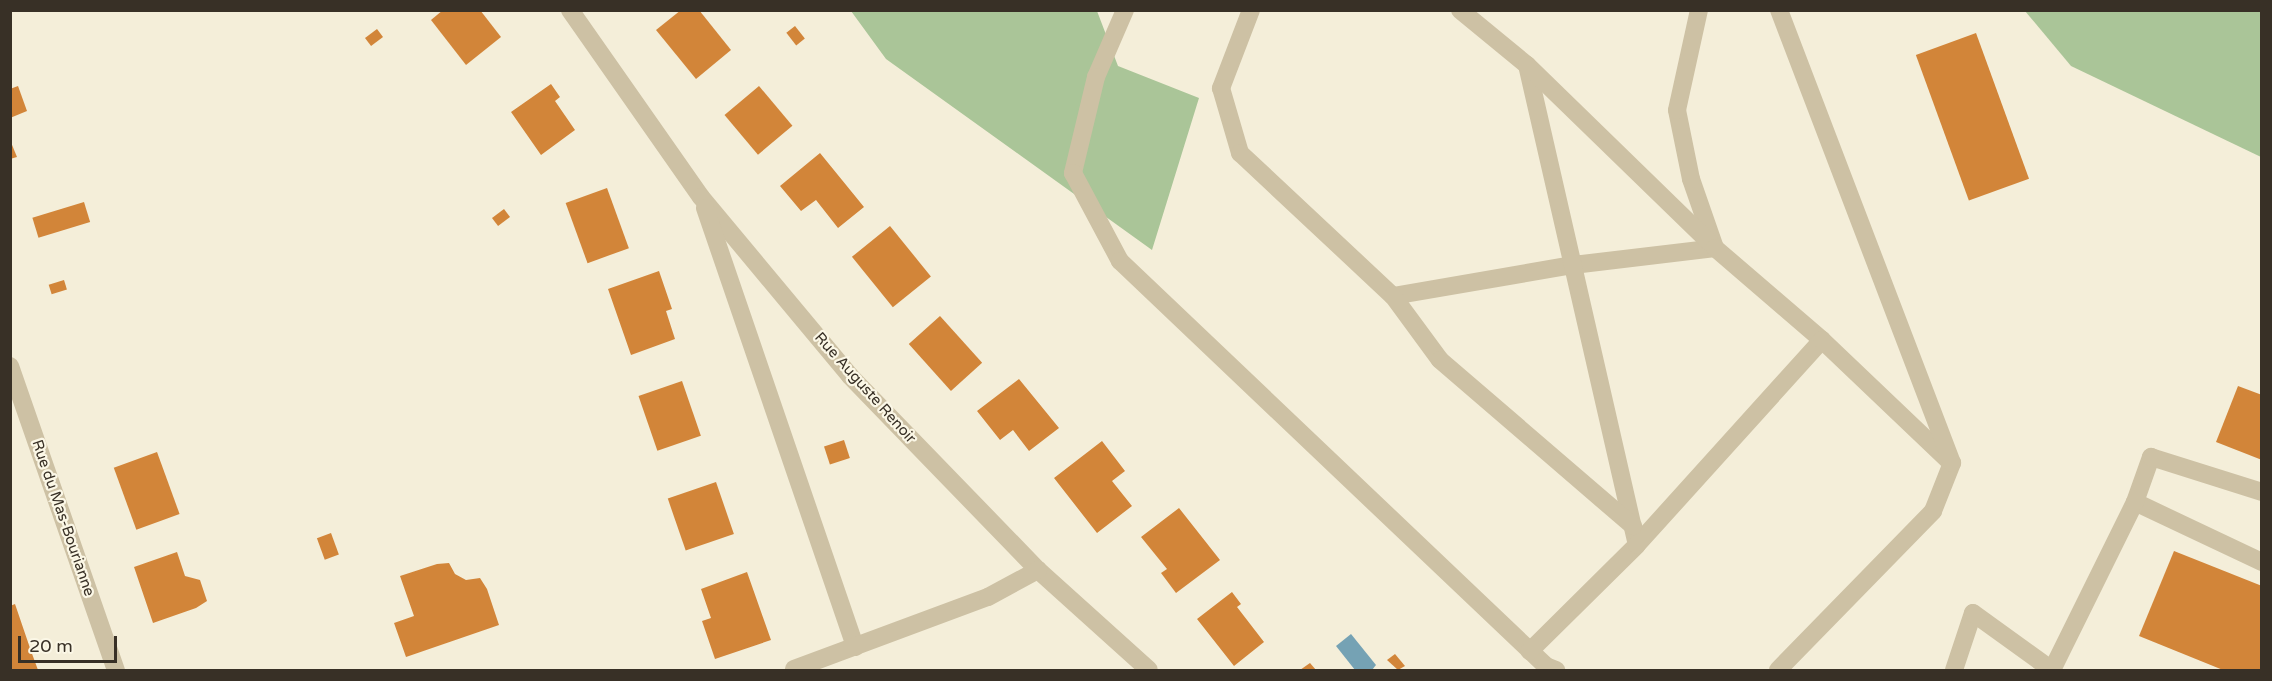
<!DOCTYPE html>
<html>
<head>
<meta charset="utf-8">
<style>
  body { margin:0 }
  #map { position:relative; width:2272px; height:681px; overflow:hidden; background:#f4eed9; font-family:"Varela Round",sans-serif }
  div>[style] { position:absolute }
  .green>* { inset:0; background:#aac598 }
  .water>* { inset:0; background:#75a2b4 }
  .building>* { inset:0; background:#d28539; transform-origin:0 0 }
  .minor>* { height:18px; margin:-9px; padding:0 9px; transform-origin:9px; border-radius:9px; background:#cdc1a4 }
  span { translate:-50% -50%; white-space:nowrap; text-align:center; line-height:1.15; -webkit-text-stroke:4.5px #fbf7e6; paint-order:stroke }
  .street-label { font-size:15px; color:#383026 }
  .frame { position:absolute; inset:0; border:12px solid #383026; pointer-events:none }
  .scale { position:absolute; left:18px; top:636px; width:99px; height:27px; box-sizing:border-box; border:3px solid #383026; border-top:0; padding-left:8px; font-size:18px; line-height:21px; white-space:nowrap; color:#383026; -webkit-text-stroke:4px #fbf7e6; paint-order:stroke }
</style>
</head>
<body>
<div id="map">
  <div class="green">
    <div style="clip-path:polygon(851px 11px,1097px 11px,1118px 66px,1199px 98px,1152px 250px,886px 59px)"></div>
    <div style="clip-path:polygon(2025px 11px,2261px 11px,2261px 157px,2071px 66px)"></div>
  </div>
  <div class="water">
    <div style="clip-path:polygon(1351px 634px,1376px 665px,1372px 670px,1355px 670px,1336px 646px)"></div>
  </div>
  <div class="building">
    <div style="clip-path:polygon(443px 10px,480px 10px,501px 37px,466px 65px,431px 20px)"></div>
    <div style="clip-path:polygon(681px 10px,699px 10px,731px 50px,696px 79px,656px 30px)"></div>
    <div style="left:795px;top:26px;width:16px;height:11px;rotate:52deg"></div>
    <div style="left:377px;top:29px;width:10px;height:15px;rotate:53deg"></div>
    <div style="left:1976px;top:33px;width:155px;height:64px;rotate:70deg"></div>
    <div style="clip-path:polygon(551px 84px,560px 97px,555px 101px,575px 130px,541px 155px,511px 112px)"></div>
    <div style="clip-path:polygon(18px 86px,27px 111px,10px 118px,10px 89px)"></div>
    <div style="left:759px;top:86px;width:52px;height:45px;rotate:50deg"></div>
    <div style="clip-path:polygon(10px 140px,17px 157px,10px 159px)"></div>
    <div style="clip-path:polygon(820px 153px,864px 207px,838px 228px,816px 200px,801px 211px,780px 186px)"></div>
    <div style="left:607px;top:188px;width:64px;height:44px;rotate:70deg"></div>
    <div style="left:84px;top:202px;width:21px;height:54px;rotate:73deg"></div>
    <div style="left:504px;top:209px;width:10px;height:15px;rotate:53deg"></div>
    <div style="left:890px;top:226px;width:65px;height:49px;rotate:51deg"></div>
    <div style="clip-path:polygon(659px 271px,672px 309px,666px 311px,675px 339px,631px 355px,608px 289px)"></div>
    <div style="left:64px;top:280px;width:10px;height:16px;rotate:73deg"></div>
    <div style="left:940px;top:316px;width:63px;height:42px;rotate:48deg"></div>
    <div style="clip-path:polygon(1019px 379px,1059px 428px,1029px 451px,1013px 430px,1000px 440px,977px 411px)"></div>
    <div style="left:682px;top:381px;width:58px;height:46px;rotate:71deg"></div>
    <div style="clip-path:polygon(2238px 386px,2262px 395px,2262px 460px,2216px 442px)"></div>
    <div style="left:844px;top:440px;width:19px;height:21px;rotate:72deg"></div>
    <div style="clip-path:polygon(1102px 441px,1125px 471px,1112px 481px,1132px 506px,1097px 533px,1054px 478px)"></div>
    <div style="left:157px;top:452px;width:66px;height:46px;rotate:70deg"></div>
    <div style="left:716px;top:482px;width:55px;height:51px;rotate:71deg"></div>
    <div style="clip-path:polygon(1179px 508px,1220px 560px,1176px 593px,1161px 573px,1167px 569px,1141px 537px)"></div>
    <div style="left:331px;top:533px;width:23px;height:15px;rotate:70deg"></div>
    <div style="clip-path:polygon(2174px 551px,2262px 586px,2262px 670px,2223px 670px,2139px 636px)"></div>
    <div style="clip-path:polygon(177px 552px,185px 576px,200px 580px,207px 601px,196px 608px,153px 623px,134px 567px)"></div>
    <div style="clip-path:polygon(449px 563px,455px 574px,466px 580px,480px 578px,487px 589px,499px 625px,406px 657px,394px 623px,414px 616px,400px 576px,437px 564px)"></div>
    <div style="clip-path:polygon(747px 572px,771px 640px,715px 659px,702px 621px,711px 618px,701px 589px)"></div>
    <div style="clip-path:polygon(1232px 592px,1241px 604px,1237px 607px,1264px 642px,1234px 666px,1197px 619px)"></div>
    <div style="clip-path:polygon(15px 604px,31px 651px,38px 670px,10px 670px,10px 606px)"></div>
    <div style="clip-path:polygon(1395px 654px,1405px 666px,1398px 670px,1387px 660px)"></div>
    <div style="clip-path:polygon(1310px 663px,1316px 670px,1300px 670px)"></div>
  </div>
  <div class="minor">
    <div style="left:570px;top:10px;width:228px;rotate:55deg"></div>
    <div style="left:701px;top:197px;width:233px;rotate:50.2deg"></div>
    <div style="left:850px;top:376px;width:270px;rotate:45.9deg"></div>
    <div style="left:1038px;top:570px;width:149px;rotate:42deg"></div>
    <div style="left:1125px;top:10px;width:73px;rotate:113.4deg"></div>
    <div style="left:1096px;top:77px;width:99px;rotate:103.5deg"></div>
    <div style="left:1073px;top:173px;width:100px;rotate:61.9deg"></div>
    <div style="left:1120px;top:261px;width:588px;rotate:43.55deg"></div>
    <div style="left:1546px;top:666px;width:11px;rotate:22deg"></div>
    <div style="left:1251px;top:10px;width:84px;rotate:111deg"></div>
    <div style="left:1221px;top:88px;width:68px;rotate:73.7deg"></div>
    <div style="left:1240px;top:153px;width:209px;rotate:43.1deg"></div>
    <div style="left:1393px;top:296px;width:183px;rotate:-9.8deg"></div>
    <div style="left:1573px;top:265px;width:143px;rotate:-6.8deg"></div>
    <div style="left:1715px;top:248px;width:73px;rotate:-109.2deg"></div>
    <div style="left:1691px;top:179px;width:70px;rotate:-101.5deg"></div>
    <div style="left:1677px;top:110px;width:102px;rotate:-77.6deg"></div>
    <div style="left:1460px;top:10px;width:87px;rotate:39.4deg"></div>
    <div style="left:1527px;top:65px;width:492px;rotate:77.1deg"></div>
    <div style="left:1637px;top:545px;width:151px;rotate:135.3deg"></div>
    <div style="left:1527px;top:65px;width:262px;rotate:44.2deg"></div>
    <div style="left:1715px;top:248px;width:141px;rotate:40.7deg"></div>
    <div style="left:1822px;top:340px;width:276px;rotate:132.1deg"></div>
    <div style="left:705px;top:208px;width:464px;rotate:71.1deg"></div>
    <div style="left:1393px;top:296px;width:79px;rotate:53.7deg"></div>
    <div style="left:1440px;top:360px;width:255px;rotate:40.7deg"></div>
    <div style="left:1822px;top:340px;width:174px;rotate:43.6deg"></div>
    <div style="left:10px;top:366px;width:322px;rotate:70.8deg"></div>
    <div style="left:2135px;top:502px;width:140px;rotate:25.3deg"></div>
    <div style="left:794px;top:669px;width:207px;rotate:-20.4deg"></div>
    <div style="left:988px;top:597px;width:57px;rotate:-28.4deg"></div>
    <div style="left:1778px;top:670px;width:222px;rotate:-45.7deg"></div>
    <div style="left:1933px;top:511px;width:52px;rotate:-68.4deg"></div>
    <div style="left:1952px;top:463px;width:485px;rotate:-110.9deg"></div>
    <div style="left:1954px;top:670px;width:60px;rotate:-71.6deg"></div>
    <div style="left:1973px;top:613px;width:97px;rotate:35.8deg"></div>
    <div style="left:2052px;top:670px;width:187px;rotate:-63.7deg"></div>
    <div style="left:2135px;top:502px;width:48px;rotate:-70.4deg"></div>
    <div style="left:2151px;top:457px;width:116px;rotate:17.5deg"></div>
  </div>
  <div class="street-label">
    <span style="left:865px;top:388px;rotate:48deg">Rue Auguste Renoir</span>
    <span style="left:63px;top:518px;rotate:71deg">Rue du Mas-Bourianne</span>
  </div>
  <div class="frame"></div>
  <div class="scale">20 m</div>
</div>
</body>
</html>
